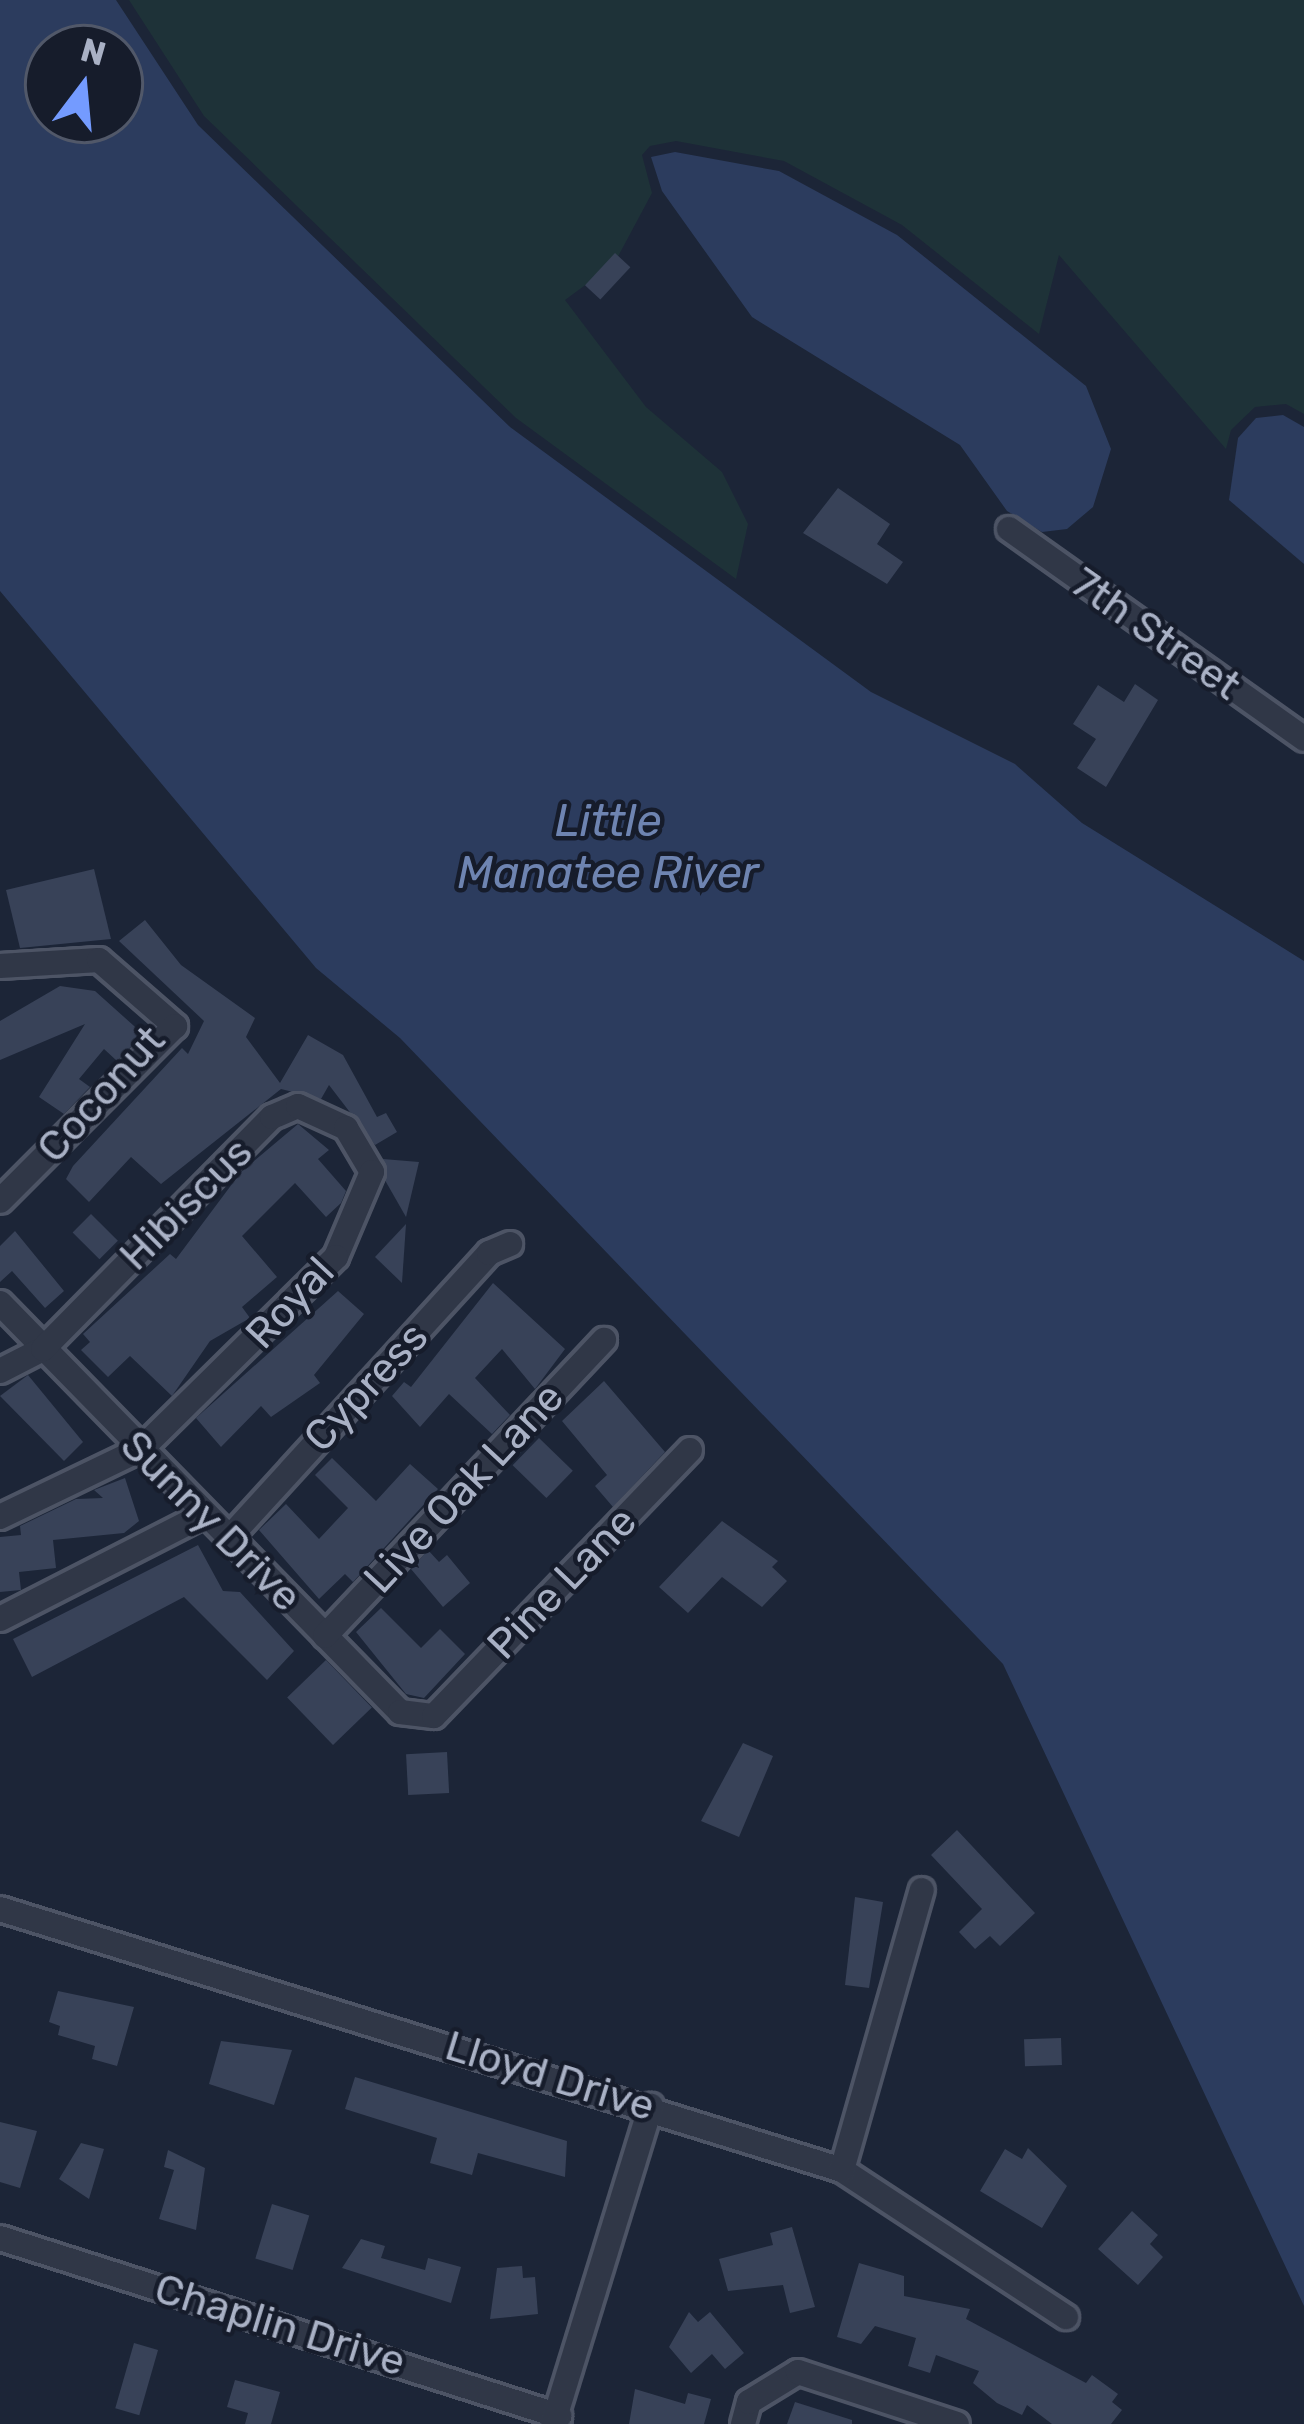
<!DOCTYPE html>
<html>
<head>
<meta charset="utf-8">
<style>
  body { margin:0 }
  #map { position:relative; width:1304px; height:2424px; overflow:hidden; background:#1c2537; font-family:Rubik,sans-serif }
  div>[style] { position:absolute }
  .green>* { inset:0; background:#1e3238 }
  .water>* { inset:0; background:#2c3c5e }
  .building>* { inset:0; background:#384258; transform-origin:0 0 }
  .roads { filter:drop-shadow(3px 0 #4d5465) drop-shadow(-3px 0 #4d5465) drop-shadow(0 3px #4d5465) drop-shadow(0 -3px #4d5465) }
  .street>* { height:24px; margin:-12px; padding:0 12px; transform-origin:12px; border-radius:12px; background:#303747 }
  span { translate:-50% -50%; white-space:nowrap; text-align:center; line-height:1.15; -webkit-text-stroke:9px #161c2b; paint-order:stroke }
  .street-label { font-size:42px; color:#a9b1c5 }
  .water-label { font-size:45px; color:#6e84b1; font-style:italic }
  .north { position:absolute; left:24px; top:24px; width:120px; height:120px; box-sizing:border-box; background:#161c2b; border:3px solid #515869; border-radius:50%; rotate:16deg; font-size:33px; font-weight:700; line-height:48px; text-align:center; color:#a9b1c5 }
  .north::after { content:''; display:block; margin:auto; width:42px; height:54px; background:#749bff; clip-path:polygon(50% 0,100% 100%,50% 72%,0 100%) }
</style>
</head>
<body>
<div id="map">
  <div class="green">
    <div style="clip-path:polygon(129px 0,1304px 0,1304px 414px,1286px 404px,1255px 407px,1231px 430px,1226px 449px,1059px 255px,1039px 334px,902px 225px,784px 161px,676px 141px,650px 146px,642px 155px,652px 193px,614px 264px,565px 300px,646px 407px,722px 472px,748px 524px,736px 579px,516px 418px,204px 116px)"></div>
  </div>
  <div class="water">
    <div style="clip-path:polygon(evenodd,0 0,116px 0,198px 125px,510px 427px,871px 692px,1015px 764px,1082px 823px,1304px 961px,1304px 2306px,1003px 1664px,400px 1038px,316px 968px,0 591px,0 0,48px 48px,120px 48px,120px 120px,48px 120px,48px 48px)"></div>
    <div style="clip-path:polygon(675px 152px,779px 171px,897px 235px,1086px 386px,1111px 449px,1093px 507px,1067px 529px,1042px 532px,1007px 511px,960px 445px,752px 317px,662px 191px,651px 157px)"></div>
    <div style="clip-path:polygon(1283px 415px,1304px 427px,1304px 564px,1229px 500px,1238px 438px,1256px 418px)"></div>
  </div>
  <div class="building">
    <div style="left:615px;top:253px;width:21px;height:44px;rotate:43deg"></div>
    <div style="clip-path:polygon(838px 488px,890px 524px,877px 544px,903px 562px,887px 584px,803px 533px)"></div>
    <div style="clip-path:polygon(1135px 684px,1158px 700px,1106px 787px,1077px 768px,1096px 739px,1073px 724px,1098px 685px,1124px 702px)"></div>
    <div style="clip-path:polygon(94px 869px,111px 939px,20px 948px,6px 890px)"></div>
    <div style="clip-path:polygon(145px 920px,181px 965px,255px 1018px,246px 1037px,280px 1083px,308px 1035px,343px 1055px,377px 1117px,386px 1113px,397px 1132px,375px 1145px,329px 1085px,321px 1099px,281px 1089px,161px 1184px,131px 1157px,89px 1202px,66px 1179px,73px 1166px,182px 1048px,188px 1054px,204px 1021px,119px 941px)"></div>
    <div style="clip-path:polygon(60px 986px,95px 991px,143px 1034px,117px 1061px,104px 1049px,79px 1079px,90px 1087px,64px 1114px,39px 1097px,85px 1024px,0 1060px,0 1021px)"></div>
    <div style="clip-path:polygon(298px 1124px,329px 1150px,318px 1159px,346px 1191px,341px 1203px,326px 1217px,295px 1183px,242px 1236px,277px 1277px,242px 1307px,250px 1318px,210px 1341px,172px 1396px,130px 1356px,108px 1377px,81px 1350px,90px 1342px,83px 1334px,170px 1254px,176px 1259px,241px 1172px)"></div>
    <div style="clip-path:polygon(383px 1159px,419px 1162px,406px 1217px,386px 1182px)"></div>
    <div style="left:91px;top:1214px;width:38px;height:26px;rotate:45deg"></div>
    <div style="clip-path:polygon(406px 1224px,402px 1283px,375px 1257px)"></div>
    <div style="clip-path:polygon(15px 1231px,64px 1291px,45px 1308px,12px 1271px,0 1282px,0 1246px)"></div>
    <div style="clip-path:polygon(493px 1283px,565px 1349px,535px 1389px,502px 1349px,475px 1378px,510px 1415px,492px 1434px,449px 1394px,420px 1427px,392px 1396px,404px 1382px,411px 1387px)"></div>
    <div style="clip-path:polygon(338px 1291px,364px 1314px,314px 1375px,320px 1383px,271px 1417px,261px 1406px,221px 1447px,196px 1418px)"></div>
    <div style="clip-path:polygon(28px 1375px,83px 1442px,64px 1461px,0 1396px)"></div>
    <div style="clip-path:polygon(604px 1381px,665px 1452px,613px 1507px,595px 1486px,607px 1475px,562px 1421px)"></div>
    <div style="left:539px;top:1438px;width:47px;height:38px;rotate:44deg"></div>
    <div style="clip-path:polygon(332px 1458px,376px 1501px,410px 1464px,438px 1489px,353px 1582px,345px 1574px,319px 1599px,259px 1530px,286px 1504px,319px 1539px,348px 1508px,315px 1475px)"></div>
    <div style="clip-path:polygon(125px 1478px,139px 1521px,124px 1533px,53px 1540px,56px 1568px,19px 1572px,21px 1590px,0 1592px,0 1537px,21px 1535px,20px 1526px,76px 1499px,103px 1498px,94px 1490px)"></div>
    <div style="clip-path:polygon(722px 1521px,778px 1561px,772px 1567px,787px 1581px,762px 1607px,722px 1577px,688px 1613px,659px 1587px)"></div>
    <div style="clip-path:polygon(198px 1545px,223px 1591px,240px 1592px,294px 1651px,267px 1680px,184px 1597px,32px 1677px,13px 1639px)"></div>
    <div style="clip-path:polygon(428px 1550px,439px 1562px,447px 1555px,470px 1583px,443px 1607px,411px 1569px)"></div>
    <div style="clip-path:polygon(381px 1608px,421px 1648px,440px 1629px,465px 1654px,424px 1698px,406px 1694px,356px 1632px)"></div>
    <div style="left:326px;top:1660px;width:66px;height:54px;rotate:46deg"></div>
    <div style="clip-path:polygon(743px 1743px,773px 1756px,739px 1837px,701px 1821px)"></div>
    <div style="left:447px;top:1752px;width:41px;height:41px;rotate:87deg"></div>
    <div style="clip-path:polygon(957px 1830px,1035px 1913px,1000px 1946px,990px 1936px,975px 1949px,959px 1932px,982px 1909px,931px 1855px)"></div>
    <div style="clip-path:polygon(855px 1897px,883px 1902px,869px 1988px,845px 1985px)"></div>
    <div style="clip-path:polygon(58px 1991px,134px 2007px,117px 2066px,92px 2059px,95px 2046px,58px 2035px,60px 2026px,49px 2022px)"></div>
    <div style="left:1061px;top:2038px;width:27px;height:37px;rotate:88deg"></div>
    <div style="clip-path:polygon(221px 2041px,292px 2050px,274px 2105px,209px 2084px)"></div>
    <div style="clip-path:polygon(355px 2077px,567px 2141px,565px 2177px,478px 2153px,472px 2175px,430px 2163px,437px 2138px,345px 2109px)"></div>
    <div style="clip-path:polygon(0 2122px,37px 2131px,20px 2188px,0 2182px)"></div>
    <div style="clip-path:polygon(81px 2143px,104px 2149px,89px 2199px,59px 2179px)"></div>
    <div style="clip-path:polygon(1028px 2148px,1067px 2186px,1042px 2228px,980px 2191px,1005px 2149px,1022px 2159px)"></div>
    <div style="clip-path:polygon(168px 2150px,205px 2168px,196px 2230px,159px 2219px,174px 2170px,164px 2167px)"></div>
    <div style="left:272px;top:2204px;width:39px;height:57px;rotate:17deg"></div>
    <div style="clip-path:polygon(1132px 2211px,1158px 2235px,1150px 2244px,1163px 2257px,1138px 2285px,1098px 2249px)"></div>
    <div style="clip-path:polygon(792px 2227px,815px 2307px,790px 2313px,783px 2285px,728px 2291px,719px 2259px,773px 2245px,770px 2233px)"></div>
    <div style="clip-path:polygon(361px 2239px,385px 2246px,381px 2258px,425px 2270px,428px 2258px,461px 2267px,451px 2303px,342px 2268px)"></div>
    <div style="clip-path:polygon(859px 2263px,904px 2276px,904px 2296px,970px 2309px,966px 2319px,1086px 2383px,1092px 2375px,1118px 2394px,1112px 2402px,1122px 2410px,1111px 2424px,1052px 2424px,1027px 2405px,1022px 2415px,997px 2403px,973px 2383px,979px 2371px,936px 2355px,930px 2373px,908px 2366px,916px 2338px,875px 2326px,861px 2344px,837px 2337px)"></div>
    <div style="clip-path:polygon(522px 2266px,523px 2278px,535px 2277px,538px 2314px,490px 2319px,497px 2268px)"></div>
    <div style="clip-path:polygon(689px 2312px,698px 2322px,710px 2312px,744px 2353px,725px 2369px,712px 2354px,691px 2373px,669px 2347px)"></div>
    <div style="left:134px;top:2343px;width:25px;height:68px;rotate:16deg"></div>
    <div style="clip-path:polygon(235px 2380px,280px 2392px,271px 2424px,245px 2424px,248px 2413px,227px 2407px)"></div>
    <div style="clip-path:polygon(635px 2389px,685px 2404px,688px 2393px,711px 2399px,704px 2424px,629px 2424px)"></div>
    <div style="clip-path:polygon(795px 2402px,852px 2420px,852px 2424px,787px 2424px)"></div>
  </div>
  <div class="roads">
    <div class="street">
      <div style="left:1009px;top:529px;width:362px;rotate:35.4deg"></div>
      <div style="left:0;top:966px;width:99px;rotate:-3.5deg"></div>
      <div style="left:99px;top:960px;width:101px;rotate:41deg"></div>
      <div style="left:175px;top:1026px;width:247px;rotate:135deg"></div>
      <div style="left:0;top:1303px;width:572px;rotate:45.64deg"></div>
      <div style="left:400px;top:1712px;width:34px;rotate:7deg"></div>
      <div style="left:434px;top:1716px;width:369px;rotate:-46.1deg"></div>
      <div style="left:0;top:1371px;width:48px;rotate:-27.1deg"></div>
      <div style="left:43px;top:1349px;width:326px;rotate:-45.4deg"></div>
      <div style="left:272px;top:1117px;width:28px;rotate:-23deg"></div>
      <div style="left:298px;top:1106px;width:53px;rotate:24.6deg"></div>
      <div style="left:346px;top:1128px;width:51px;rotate:59.4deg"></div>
      <div style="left:372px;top:1172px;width:92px;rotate:113deg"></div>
      <div style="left:336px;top:1257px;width:274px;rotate:135.4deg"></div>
      <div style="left:141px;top:1449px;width:157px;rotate:154.3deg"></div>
      <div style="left:229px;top:1538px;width:386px;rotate:-47.6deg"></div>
      <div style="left:489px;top:1253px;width:23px;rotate:-23deg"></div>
      <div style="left:0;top:1619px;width:230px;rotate:-27.1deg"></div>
      <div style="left:325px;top:1636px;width:407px;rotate:-46.7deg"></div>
      <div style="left:0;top:1909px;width:882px;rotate:17.22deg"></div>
      <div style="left:842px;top:2170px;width:268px;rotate:33.3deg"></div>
      <div style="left:842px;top:2170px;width:291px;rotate:-74.1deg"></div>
      <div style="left:0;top:2238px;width:587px;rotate:17.66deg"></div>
      <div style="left:553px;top:2424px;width:333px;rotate:-72.9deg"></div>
      <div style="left:743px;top:2424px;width:23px;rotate:-75deg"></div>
      <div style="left:749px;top:2402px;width:57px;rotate:-31.5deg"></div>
      <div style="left:798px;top:2372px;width:167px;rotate:18.1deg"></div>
    </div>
  </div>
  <div class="street-label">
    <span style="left:1156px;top:634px;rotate:35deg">7th Street</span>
    <span style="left:101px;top:1094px;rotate:-48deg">Coconut</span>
    <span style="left:186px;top:1204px;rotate:-45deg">Hibiscus</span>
    <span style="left:290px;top:1303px;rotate:-47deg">Royal</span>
    <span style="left:366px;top:1387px;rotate:-47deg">Cypress</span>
    <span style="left:464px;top:1488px;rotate:-47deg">Live Oak Lane</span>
    <span style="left:211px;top:1521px;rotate:45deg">Sunny Drive</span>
    <span style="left:562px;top:1583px;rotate:-46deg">Pine Lane</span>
    <span style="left:550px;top:2076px;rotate:17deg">Lloyd Drive</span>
    <span style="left:280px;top:2325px;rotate:17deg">Chaplin Drive</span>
  </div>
  <div class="water-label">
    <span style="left:608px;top:847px">Little<br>Manatee River</span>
  </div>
  <div class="north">N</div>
</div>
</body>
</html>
